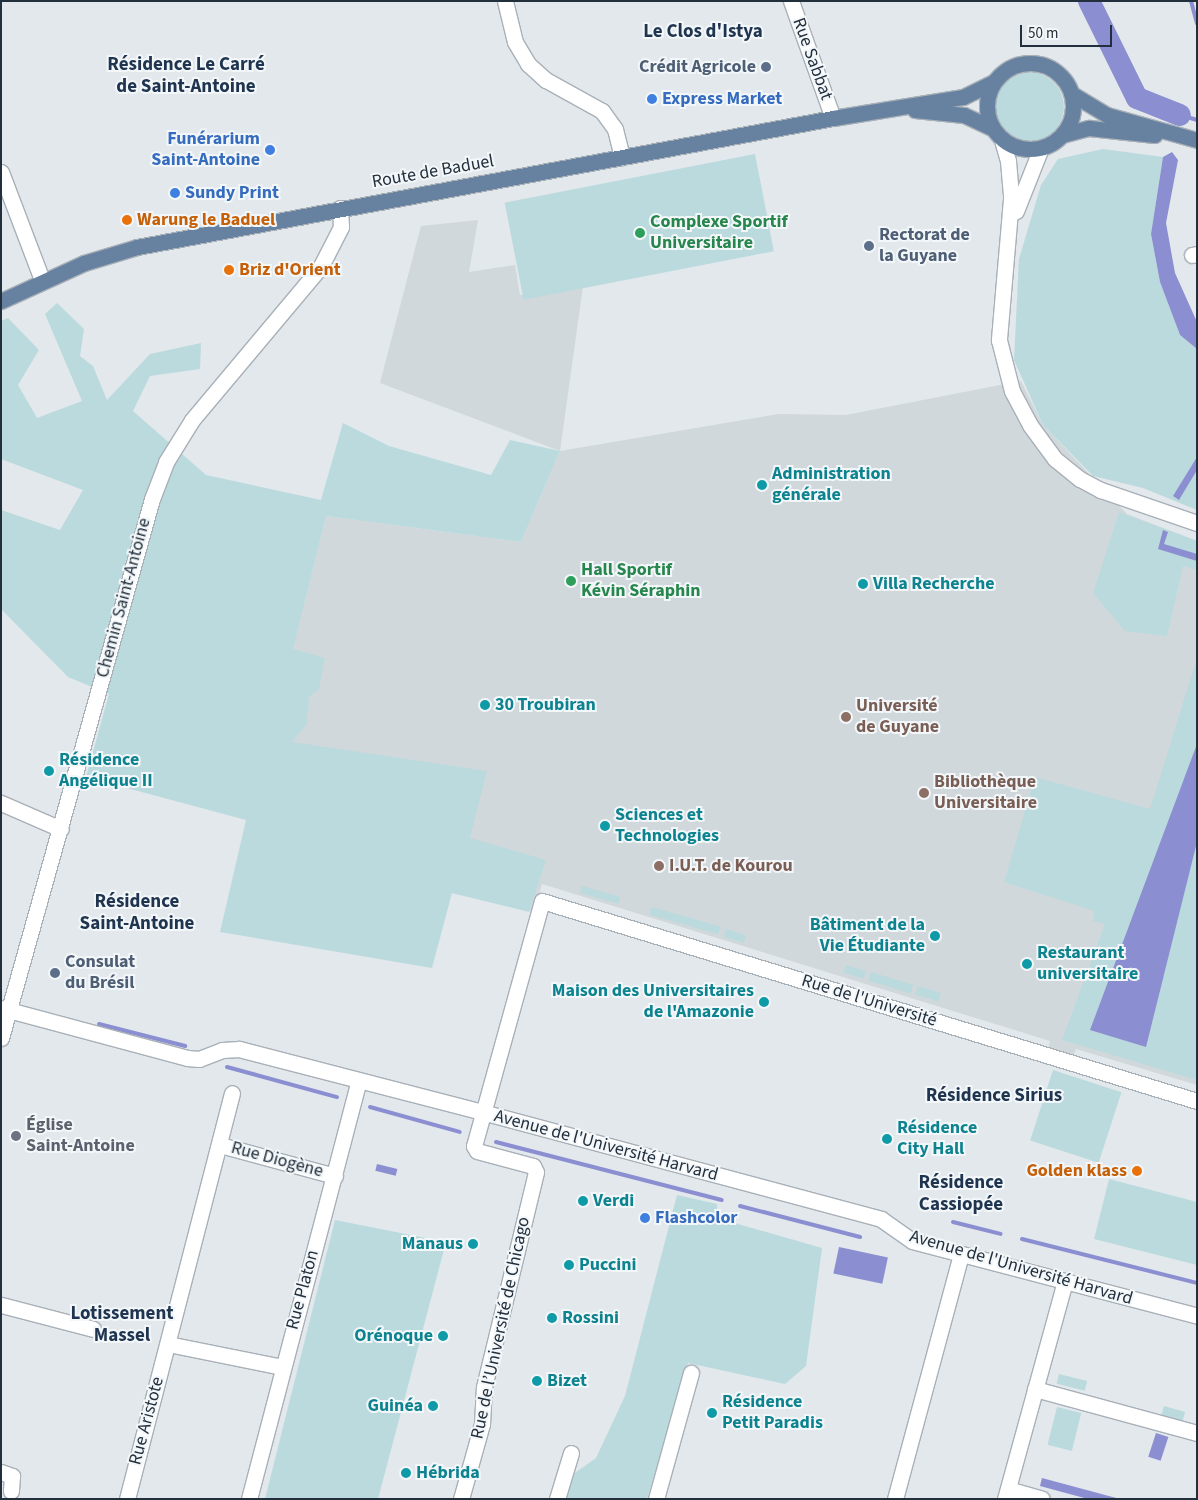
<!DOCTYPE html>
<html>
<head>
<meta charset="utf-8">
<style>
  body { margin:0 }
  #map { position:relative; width:1198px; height:1500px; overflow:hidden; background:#e2e8ec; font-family:"Source Sans 3",sans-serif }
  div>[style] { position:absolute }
  .built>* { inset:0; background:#d0d8dc }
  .green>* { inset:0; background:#bbdadd; transform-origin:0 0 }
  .round { border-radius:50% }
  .water>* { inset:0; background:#8b8ed0; transform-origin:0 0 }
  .stream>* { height:4px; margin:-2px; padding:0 2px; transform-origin:2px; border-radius:2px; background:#8b8ed0 }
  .river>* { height:22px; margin:-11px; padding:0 11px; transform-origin:11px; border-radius:11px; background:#8b8ed0 }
  .roads { filter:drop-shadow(1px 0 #a8b0b8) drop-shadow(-1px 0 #a8b0b8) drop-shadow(0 1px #a8b0b8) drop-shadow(0 -1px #a8b0b8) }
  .minor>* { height:15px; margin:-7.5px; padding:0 7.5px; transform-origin:7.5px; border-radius:7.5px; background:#fff }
  .major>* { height:15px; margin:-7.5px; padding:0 7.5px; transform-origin:7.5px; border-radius:7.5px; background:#6781a1 }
  .major>.ring { margin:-7.5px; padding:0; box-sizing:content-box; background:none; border:15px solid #6781a1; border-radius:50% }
  .dots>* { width:14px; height:14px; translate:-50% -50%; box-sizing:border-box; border:2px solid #f3f7f9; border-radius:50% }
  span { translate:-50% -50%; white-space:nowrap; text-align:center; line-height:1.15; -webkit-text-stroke:4px #f3f7f9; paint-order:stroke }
  .street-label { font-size:18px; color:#222f3d }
  .service-label { font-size:18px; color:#4e5e75; font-weight:700 }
  .right { translate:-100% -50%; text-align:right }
  .left { translate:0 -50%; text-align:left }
  .shop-label { font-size:18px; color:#366cbe; font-weight:700 }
  .food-label { font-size:18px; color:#c56008; font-weight:700 }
  .leisure-label { font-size:18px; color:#27864d; font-weight:700 }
  .culture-label { font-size:18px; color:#0d838f; font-weight:700 }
  .education-label { font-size:18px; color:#785e54; font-weight:700 }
  .worship-label { font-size:18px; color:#5b616d; font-weight:700 }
  .neighbourhood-label { font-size:19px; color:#1e344f; font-weight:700 }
  .frame { position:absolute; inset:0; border:2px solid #222f3d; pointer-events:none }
  .scale { position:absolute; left:1020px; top:25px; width:92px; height:22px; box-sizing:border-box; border:2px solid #222f3d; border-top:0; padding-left:6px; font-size:15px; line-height:18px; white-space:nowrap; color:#222f3d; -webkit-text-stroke:4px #f3f7f9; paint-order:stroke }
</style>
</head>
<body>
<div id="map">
  <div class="built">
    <div style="clip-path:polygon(478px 220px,469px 272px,515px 265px,520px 295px,583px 286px,560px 451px,779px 414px,846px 415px,1021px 381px,1043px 425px,1127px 514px,1197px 541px,1197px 1085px,1076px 1049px,1073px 1057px,1048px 1049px,1050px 1041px,542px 884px,534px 912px,452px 893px,270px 739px,326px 516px,521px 542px,560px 451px,380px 383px,421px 226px)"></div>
  </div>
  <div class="green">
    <div class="round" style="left:994px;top:72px;width:70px;height:70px"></div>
    <div style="clip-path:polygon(1103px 149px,1163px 157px,1151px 234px,1160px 282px,1180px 335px,1197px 349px,1197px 510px,1143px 488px,1093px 476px,1043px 425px,1014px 360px,1019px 259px,1041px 185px,1058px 159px)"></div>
    <div style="left:755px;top:154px;width:99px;height:255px;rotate:79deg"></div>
    <div style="clip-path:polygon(57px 303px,84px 329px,80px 356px,93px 366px,107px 400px,150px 354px,201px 343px,200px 369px,150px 376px,133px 411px,206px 475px,321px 500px,343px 423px,389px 446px,491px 475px,510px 440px,560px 451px,521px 542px,326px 516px,293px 649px,325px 658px,319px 689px,309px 697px,307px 724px,292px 742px,487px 771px,470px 838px,546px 860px,529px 912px,452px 893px,432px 968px,220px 932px,246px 820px,86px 777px,109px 694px,68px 677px,1px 609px,1px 510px,60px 530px,83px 490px,1px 459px,1px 321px,8px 318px,39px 350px,18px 385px,37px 418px,82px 401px,45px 314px)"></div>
    <div style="clip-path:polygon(1119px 512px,1197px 541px,1197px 570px,1183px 566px,1167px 636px,1125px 631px,1093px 593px)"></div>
    <div style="clip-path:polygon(1197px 658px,1197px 1080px,1062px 1040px,1105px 924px,1093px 921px,1094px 911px,1004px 882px,1035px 777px,1150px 809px)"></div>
    <div style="left:582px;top:886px;width:40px;height:7px;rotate:16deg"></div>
    <div style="left:652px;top:907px;width:71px;height:8px;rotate:16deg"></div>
    <div style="left:726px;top:929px;width:21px;height:8px;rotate:17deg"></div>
    <div style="left:846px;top:965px;width:21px;height:8px;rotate:17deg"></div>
    <div style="left:871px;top:972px;width:44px;height:9px;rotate:17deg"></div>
    <div style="left:918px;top:986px;width:24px;height:9px;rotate:17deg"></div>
    <div style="left:1053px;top:1070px;width:72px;height:74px;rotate:18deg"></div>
    <div style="clip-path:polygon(1109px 1179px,1197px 1202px,1197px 1265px,1094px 1239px)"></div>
    <div style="clip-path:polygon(677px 1195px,717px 1204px,717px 1218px,822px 1248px,806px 1366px,785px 1384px,688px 1363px,647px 1499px,565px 1499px,572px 1475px,596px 1458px,625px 1396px)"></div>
    <div style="clip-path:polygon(335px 1220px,446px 1242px,378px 1499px,265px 1499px)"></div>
    <div style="left:1059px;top:1374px;width:29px;height:10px;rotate:14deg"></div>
    <div style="left:1164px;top:1406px;width:22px;height:12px;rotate:16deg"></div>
    <div style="left:1057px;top:1407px;width:25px;height:39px;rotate:14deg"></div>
  </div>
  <div class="water">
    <div style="clip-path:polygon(1172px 152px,1178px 160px,1166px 223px,1175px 273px,1197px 322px,1197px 349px,1180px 335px,1160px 282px,1151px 234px,1163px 157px)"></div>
    <div style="clip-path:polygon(1197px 457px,1197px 470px,1179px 500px,1173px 496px)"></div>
    <div style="clip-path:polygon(1163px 530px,1168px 532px,1164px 544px,1197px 554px,1197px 561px,1158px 549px)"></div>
    <div style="clip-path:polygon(1197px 744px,1197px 842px,1146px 1047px,1090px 1030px)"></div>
    <div style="left:377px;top:1164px;width:21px;height:7px;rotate:14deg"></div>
    <div style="left:839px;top:1247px;width:50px;height:27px;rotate:12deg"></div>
    <div style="left:1156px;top:1433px;width:13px;height:25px;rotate:18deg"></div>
    <div style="clip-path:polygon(1042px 1478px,1120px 1499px,1088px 1499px,1040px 1486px)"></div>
  </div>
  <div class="stream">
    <div style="left:1191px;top:1px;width:23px;rotate:75deg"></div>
    <div style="left:1180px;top:115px;width:18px;rotate:16deg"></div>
    <div style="left:99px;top:1024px;width:89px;rotate:14.3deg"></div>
    <div style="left:227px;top:1067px;width:114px;rotate:15.3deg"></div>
    <div style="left:370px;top:1107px;width:93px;rotate:15.5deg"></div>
    <div style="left:496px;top:1142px;width:233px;rotate:14.4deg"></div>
    <div style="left:740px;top:1206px;width:124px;rotate:14.5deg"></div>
    <div style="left:953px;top:1222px;width:49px;rotate:14deg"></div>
    <div style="left:1022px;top:1239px;width:180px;rotate:14.1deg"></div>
  </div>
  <div class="river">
    <div style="left:1089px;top:1px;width:108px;rotate:63.7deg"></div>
    <div style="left:1137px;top:98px;width:46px;rotate:21.6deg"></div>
  </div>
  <div class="roads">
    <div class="minor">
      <div style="left:505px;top:1px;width:42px;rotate:76.3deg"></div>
      <div style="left:515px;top:42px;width:26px;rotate:59deg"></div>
      <div style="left:528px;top:64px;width:24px;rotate:42deg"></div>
      <div style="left:546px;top:80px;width:64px;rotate:29deg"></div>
      <div style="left:602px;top:111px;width:22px;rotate:54deg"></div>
      <div style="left:615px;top:129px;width:29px;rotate:76deg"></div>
      <div style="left:791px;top:1px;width:124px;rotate:70.3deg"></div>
      <div style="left:1002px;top:140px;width:22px;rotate:74deg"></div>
      <div style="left:1008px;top:161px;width:38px;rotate:85deg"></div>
      <div style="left:1011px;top:199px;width:142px;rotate:94.9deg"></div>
      <div style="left:999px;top:340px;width:53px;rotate:75.7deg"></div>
      <div style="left:1012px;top:391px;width:38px;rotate:62deg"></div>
      <div style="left:1030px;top:425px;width:42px;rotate:53.7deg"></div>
      <div style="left:1055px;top:459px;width:32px;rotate:39deg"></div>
      <div style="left:1080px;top:479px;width:24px;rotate:28deg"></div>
      <div style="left:1101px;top:490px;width:102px;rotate:19deg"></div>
      <div style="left:1px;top:172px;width:116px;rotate:69.2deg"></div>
      <div style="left:1016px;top:211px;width:68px;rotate:-68.4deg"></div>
      <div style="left:1192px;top:255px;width:5px;rotate:-11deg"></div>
      <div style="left:1px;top:803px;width:65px;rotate:23.4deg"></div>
      <div style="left:1px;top:1008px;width:193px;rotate:15deg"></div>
      <div style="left:187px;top:1058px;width:12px;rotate:5deg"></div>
      <div style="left:199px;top:1059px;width:25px;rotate:-21deg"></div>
      <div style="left:222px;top:1050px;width:17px;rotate:-3deg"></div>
      <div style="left:239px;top:1049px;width:251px;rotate:14.5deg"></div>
      <div style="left:482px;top:1112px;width:413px;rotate:15deg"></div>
      <div style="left:881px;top:1219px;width:38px;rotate:35deg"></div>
      <div style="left:912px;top:1241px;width:295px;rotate:14.7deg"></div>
      <div style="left:1px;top:1038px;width:560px;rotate:-74.35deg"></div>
      <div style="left:152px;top:499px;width:40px;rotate:-69deg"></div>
      <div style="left:166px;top:462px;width:49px;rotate:-58.2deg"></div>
      <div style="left:192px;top:420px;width:201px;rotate:-50deg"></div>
      <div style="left:321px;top:266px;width:44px;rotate:-62.9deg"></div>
      <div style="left:341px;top:227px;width:19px;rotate:-93deg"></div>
      <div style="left:220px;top:1145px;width:119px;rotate:15.1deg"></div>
      <div style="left:1px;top:1305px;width:95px;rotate:14.6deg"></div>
      <div style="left:168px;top:1344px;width:116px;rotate:11.4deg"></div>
      <div style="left:1035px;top:1389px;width:168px;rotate:15.2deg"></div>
      <div style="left:1px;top:1472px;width:12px;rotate:20deg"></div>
      <div style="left:12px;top:1476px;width:15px;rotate:94deg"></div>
      <div style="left:1008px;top:1489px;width:35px;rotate:16deg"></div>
      <div style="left:127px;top:1499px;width:419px;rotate:-75.5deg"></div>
      <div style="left:249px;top:1499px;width:432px;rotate:-75.3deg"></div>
      <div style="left:461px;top:1499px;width:78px;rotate:-74.4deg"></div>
      <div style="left:482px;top:1424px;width:37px;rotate:-87deg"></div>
      <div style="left:484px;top:1387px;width:221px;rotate:-76.4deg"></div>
      <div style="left:536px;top:1172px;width:7px;rotate:-117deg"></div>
      <div style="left:533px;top:1166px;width:58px;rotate:-165deg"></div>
      <div style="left:477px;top:1151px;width:6px;rotate:-121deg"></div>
      <div style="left:474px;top:1146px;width:254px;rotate:-74.5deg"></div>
      <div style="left:542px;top:901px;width:685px;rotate:16.98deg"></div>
      <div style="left:557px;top:1499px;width:48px;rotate:-73.1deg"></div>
      <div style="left:656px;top:1499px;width:131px;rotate:-74.5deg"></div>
      <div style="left:895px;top:1499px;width:254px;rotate:-74.9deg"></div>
      <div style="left:1005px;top:1499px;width:226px;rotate:-74.6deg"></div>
    </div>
    <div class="major">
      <div class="ring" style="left:987px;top:63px;width:71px;height:71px"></div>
      <div style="left:1072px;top:94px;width:41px;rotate:31deg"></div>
      <div style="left:1107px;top:115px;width:93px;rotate:15.5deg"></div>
      <div style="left:915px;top:110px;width:49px;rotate:5.8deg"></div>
      <div style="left:964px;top:115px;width:31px;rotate:25deg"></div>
      <div style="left:1062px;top:135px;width:28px;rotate:-15deg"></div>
      <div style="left:1089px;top:128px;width:66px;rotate:6.1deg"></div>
      <div style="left:1px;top:301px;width:91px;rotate:-24.6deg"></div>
      <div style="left:84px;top:263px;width:55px;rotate:-16.8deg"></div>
      <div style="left:137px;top:247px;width:708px;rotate:-10.5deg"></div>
      <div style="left:833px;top:118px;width:132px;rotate:-9.2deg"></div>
      <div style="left:963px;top:97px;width:34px;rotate:-26deg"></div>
    </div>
  </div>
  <div class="dots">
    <div style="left:766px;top:67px;background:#5c6f8a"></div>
    <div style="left:652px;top:99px;background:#3f7fe0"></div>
    <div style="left:270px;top:150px;background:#3f7fe0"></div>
    <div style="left:175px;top:193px;background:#3f7fe0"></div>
    <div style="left:127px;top:220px;background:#e8710a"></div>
    <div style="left:640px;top:233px;background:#2e9e5b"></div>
    <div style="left:869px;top:246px;background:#5c6f8a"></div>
    <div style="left:229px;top:270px;background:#e8710a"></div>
    <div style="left:762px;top:485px;background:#0f9aa8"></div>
    <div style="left:571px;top:581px;background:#2e9e5b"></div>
    <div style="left:863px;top:584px;background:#0f9aa8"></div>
    <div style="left:485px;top:705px;background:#0f9aa8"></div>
    <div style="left:846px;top:717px;background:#8d6e63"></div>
    <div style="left:49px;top:771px;background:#0f9aa8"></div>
    <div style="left:924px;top:793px;background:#8d6e63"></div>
    <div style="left:605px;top:826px;background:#0f9aa8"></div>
    <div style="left:659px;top:866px;background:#8d6e63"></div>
    <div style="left:935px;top:936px;background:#0f9aa8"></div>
    <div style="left:1027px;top:964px;background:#0f9aa8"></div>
    <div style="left:55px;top:973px;background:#5c6f8a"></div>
    <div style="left:764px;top:1002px;background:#0f9aa8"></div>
    <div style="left:16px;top:1136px;background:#6b7280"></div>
    <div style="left:887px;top:1139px;background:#0f9aa8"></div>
    <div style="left:1137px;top:1171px;background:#e8710a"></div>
    <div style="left:583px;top:1201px;background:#0f9aa8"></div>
    <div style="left:645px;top:1218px;background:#3f7fe0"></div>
    <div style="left:473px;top:1244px;background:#0f9aa8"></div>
    <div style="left:569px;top:1265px;background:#0f9aa8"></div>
    <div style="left:552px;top:1318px;background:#0f9aa8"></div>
    <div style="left:443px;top:1336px;background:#0f9aa8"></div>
    <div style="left:537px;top:1381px;background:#0f9aa8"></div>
    <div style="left:433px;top:1406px;background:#0f9aa8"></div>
    <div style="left:712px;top:1413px;background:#0f9aa8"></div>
    <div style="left:406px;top:1473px;background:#0f9aa8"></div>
  </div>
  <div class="street-label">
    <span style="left:812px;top:59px;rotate:70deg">Rue Sabbat</span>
    <span style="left:433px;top:172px;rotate:-10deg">Route de Baduel</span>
    <span style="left:124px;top:598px;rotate:-75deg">Chemin Saint-Antoine</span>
    <span style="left:869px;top:1001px;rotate:17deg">Rue de l'Université</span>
    <span style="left:606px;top:1146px;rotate:15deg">Avenue de l'Université Harvard</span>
    <span style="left:277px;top:1160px;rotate:15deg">Rue Diogène</span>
    <span style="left:1021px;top:1268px;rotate:16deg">Avenue de l'Université Harvard</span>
    <span style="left:303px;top:1290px;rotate:-75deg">Rue Platon</span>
    <span style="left:501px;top:1328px;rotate:-78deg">Rue de l’Université de Chicago</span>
    <span style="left:147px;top:1421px;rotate:-75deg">Rue Aristote</span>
  </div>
  <div class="service-label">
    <span class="right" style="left:756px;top:67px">Crédit Agricole</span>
    <span class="left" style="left:879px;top:246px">Rectorat de<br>la Guyane</span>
    <span class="left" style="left:65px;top:973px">Consulat<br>du Brésil</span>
  </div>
  <div class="shop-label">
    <span class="left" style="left:662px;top:99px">Express Market</span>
    <span class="right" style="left:260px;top:150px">Funérarium<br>Saint-Antoine</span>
    <span class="left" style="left:185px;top:193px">Sundy Print</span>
    <span class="left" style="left:655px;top:1218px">Flashcolor</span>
  </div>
  <div class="food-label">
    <span class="left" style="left:137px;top:220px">Warung le Baduel</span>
    <span class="left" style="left:239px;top:270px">Briz d'Orient</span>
    <span class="right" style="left:1127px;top:1171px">Golden klass</span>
  </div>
  <div class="leisure-label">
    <span class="left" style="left:650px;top:233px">Complexe Sportif<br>Universitaire</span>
    <span class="left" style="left:581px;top:581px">Hall Sportif<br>Kévin Séraphin</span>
  </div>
  <div class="culture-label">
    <span class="left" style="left:772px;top:485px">Administration<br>générale</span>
    <span class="left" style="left:873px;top:584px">Villa Recherche</span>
    <span class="left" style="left:495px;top:705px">30 Troubiran</span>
    <span class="left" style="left:59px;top:771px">Résidence<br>Angélique II</span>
    <span class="left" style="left:615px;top:826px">Sciences et<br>Technologies</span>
    <span class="right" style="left:925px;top:936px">Bâtiment de la<br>Vie Étudiante</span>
    <span class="left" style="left:1037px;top:964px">Restaurant<br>universitaire</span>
    <span class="right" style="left:754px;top:1002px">Maison des Universitaires<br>de l'Amazonie</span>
    <span class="left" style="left:897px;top:1139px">Résidence<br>City Hall</span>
    <span class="left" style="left:593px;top:1201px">Verdi</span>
    <span class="right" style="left:463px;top:1244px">Manaus</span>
    <span class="left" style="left:579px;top:1265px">Puccini</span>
    <span class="left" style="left:562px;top:1318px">Rossini</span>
    <span class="right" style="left:433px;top:1336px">Orénoque</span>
    <span class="left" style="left:547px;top:1381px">Bizet</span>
    <span class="left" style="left:722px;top:1413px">Résidence<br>Petit Paradis</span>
    <span class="right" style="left:423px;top:1406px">Guinéa</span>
    <span class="left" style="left:416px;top:1473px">Hébrida</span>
  </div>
  <div class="education-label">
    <span class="left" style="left:856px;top:717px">Université<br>de Guyane</span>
    <span class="left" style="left:934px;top:793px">Bibliothèque<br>Universitaire</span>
    <span class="left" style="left:669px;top:866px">I.U.T. de Kourou</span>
  </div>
  <div class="worship-label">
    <span class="left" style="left:26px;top:1136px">Église<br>Saint-Antoine</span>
  </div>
  <div class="neighbourhood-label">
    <span style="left:703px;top:32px">Le Clos d'Istya</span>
    <span style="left:186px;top:76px">Résidence Le Carré<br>de Saint-Antoine</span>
    <span style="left:137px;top:913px">Résidence<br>Saint-Antoine</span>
    <span style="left:994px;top:1096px">Résidence Sirius</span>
    <span style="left:961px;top:1194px">Résidence<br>Cassiopée</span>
    <span style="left:122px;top:1325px">Lotissement<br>Massel</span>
  </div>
  <div class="frame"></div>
  <div class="scale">50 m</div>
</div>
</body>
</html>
